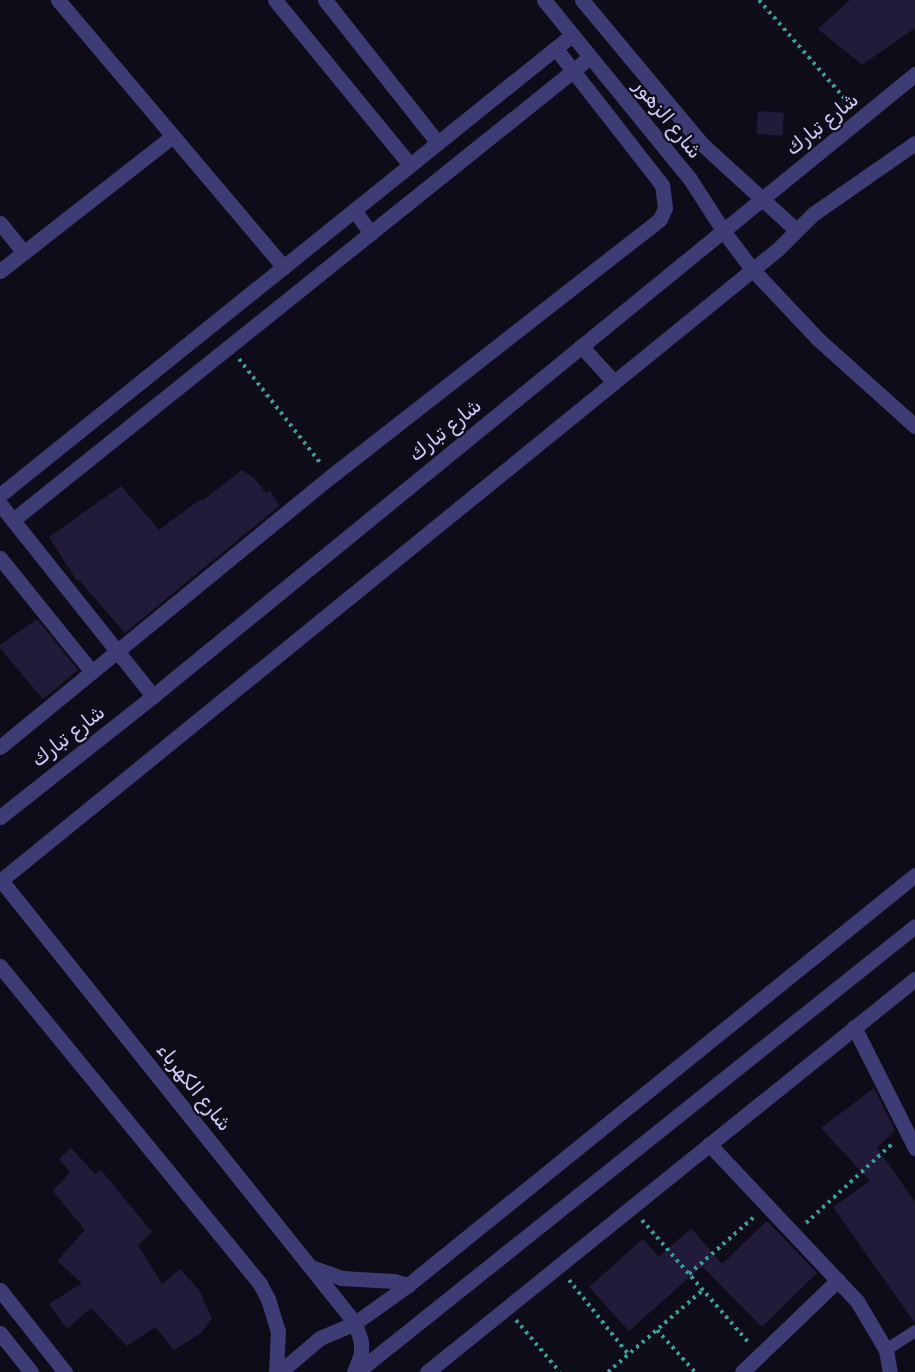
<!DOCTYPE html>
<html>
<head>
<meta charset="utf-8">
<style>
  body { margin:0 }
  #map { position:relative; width:915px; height:1372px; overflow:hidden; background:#0f0c1a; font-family:Rubik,"Noto Naskh Arabic",sans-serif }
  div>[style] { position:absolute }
  .building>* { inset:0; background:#211b39; transform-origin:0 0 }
  .path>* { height:4px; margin-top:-2px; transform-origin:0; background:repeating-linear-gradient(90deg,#39a099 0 3px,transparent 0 7.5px) }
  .service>* { height:12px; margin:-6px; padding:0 6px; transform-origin:6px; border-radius:6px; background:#3e3c74 }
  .minor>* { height:15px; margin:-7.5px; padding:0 7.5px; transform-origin:7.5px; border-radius:7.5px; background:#3e3c74 }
  .tertiary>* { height:15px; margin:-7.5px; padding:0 7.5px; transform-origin:7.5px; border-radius:7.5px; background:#3e3c74 }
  span { translate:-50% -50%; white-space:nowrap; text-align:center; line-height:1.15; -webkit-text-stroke:4.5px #0f0c1a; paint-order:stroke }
  .street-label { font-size:20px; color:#d0cbf9 }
</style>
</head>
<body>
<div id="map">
  <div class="building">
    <div style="clip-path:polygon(850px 0,915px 0,915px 28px,862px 65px,818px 29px)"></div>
    <div style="left:758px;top:111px;width:26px;height:23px;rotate:4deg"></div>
    <div style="clip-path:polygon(242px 470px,254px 478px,266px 493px,270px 490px,279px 506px,125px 633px,78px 579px,77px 581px,49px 537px,121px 486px,159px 530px,201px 499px,202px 501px)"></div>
    <div style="clip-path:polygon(37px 619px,78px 670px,43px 699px,0 648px,0 645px)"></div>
    <div style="clip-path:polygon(874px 1088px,895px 1130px,877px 1148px,915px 1202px,915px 1323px,833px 1207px,870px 1181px,821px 1128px)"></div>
    <div style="clip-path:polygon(71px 1148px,95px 1174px,101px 1170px,152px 1232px,138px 1245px,162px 1284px,180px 1269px,199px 1290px,212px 1318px,201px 1333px,174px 1350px,155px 1327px,127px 1346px,91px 1308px,67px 1329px,49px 1304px,82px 1283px,57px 1261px,85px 1230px,53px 1191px,70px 1172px,59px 1159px)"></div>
    <div style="clip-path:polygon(767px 1221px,817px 1273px,762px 1327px,702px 1266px,629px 1331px,589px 1287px,643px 1239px,659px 1257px,691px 1228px,722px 1264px)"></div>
  </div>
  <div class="path">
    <div style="left:759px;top:0;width:140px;rotate:49deg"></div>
    <div style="left:239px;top:359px;width:133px;rotate:52deg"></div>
    <div style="left:642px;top:1220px;width:163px;rotate:49deg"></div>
    <div style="left:806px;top:1223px;width:118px;rotate:-42.6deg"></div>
    <div style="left:689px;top:1274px;width:86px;rotate:-41.2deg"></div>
    <div style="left:569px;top:1280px;width:95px;rotate:51.4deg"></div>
    <div style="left:516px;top:1320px;width:68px;rotate:49.8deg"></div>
    <div style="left:657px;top:1330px;width:57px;rotate:47.9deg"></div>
    <div style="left:608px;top:1372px;width:125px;rotate:-40.8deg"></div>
  </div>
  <div class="service">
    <div style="left:886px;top:1350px;width:35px;rotate:-33deg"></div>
  </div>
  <div class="minor">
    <div style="left:58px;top:0;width:350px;rotate:49.8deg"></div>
    <div style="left:275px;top:0;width:213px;rotate:50.7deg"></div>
    <div style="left:325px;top:0;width:182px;rotate:51.7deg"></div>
    <div style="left:544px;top:0;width:231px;rotate:50.8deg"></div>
    <div style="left:690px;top:179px;width:63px;rotate:57.3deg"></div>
    <div style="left:724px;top:232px;width:46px;rotate:52.9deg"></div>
    <div style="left:752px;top:269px;width:98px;rotate:46.7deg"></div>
    <div style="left:819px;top:340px;width:129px;rotate:41.9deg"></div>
    <div style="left:582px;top:0;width:189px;rotate:50.2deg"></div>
    <div style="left:703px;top:145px;width:125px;rotate:42.4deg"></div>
    <div style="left:354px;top:210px;width:29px;rotate:54deg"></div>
    <div style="left:0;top:223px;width:38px;rotate:51deg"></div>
    <div style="left:0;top:271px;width:219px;rotate:-38deg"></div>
    <div style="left:0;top:495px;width:734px;rotate:-38.81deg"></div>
    <div style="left:0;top:504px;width:188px;rotate:51.5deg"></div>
    <div style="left:13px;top:520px;width:740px;rotate:-38.74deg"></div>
    <div style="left:0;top:558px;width:146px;rotate:51.1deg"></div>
    <div style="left:0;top:747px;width:426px;rotate:-39.3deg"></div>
    <div style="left:330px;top:477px;width:419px;rotate:-38deg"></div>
    <div style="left:660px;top:219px;width:12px;rotate:-66deg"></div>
    <div style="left:665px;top:208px;width:23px;rotate:-97deg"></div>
    <div style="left:662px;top:185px;width:172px;rotate:-127.9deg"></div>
    <div style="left:854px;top:1027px;width:136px;rotate:63.2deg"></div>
    <div style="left:709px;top:1144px;width:216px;rotate:46.7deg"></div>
    <div style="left:857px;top:1301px;width:57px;rotate:59.4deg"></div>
    <div style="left:886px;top:1350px;width:22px;rotate:80deg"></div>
    <div style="left:0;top:1290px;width:105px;rotate:51.6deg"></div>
    <div style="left:0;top:1333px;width:50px;rotate:51.5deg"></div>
    <div style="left:427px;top:1372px;width:627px;rotate:-38.85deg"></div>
    <div style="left:742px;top:1372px;width:133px;rotate:-43.8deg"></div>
  </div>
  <div class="tertiary">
    <div style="left:581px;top:346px;width:49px;rotate:47.5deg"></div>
    <div style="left:117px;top:651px;width:58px;rotate:51.3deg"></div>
    <div style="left:0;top:817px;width:195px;rotate:-38.3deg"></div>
    <div style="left:153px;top:696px;width:984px;rotate:-39.22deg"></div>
    <div style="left:0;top:879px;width:568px;rotate:51.36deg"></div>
    <div style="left:355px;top:1323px;width:20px;rotate:72deg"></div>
    <div style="left:361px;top:1342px;width:12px;rotate:90deg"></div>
    <div style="left:361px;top:1354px;width:19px;rotate:111deg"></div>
    <div style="left:0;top:881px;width:1002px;rotate:-39.09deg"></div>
    <div style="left:778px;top:249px;width:49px;rotate:-45deg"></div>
    <div style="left:813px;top:214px;width:124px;rotate:-34.8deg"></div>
    <div style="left:0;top:966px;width:411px;rotate:50.7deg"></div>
    <div style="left:260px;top:1284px;width:17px;rotate:62deg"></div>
    <div style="left:268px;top:1299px;width:34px;rotate:73deg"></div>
    <div style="left:278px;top:1331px;width:41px;rotate:92.8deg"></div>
    <div style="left:314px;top:1268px;width:29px;rotate:20deg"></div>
    <div style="left:341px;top:1278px;width:53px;rotate:3.2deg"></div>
    <div style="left:394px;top:1281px;width:15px;rotate:16deg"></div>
    <div style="left:280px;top:1372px;width:52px;rotate:-40.4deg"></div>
    <div style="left:320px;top:1338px;width:38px;rotate:-23deg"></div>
    <div style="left:355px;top:1323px;width:65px;rotate:-35.6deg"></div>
    <div style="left:408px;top:1285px;width:652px;rotate:-38.96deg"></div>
    <div style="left:357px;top:1372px;width:714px;rotate:-38.63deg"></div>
  </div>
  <div class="street-label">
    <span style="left:668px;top:119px;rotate:51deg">شارع الزهور</span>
    <span style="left:822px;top:124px;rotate:-39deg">شارع تبارك</span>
    <span style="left:445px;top:430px;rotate:-39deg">شارع تبارك</span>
    <span style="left:68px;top:736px;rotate:-38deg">شارع تبارك</span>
    <span style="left:194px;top:1087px;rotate:51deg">شارع الكهرباء</span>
  </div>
</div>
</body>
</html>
